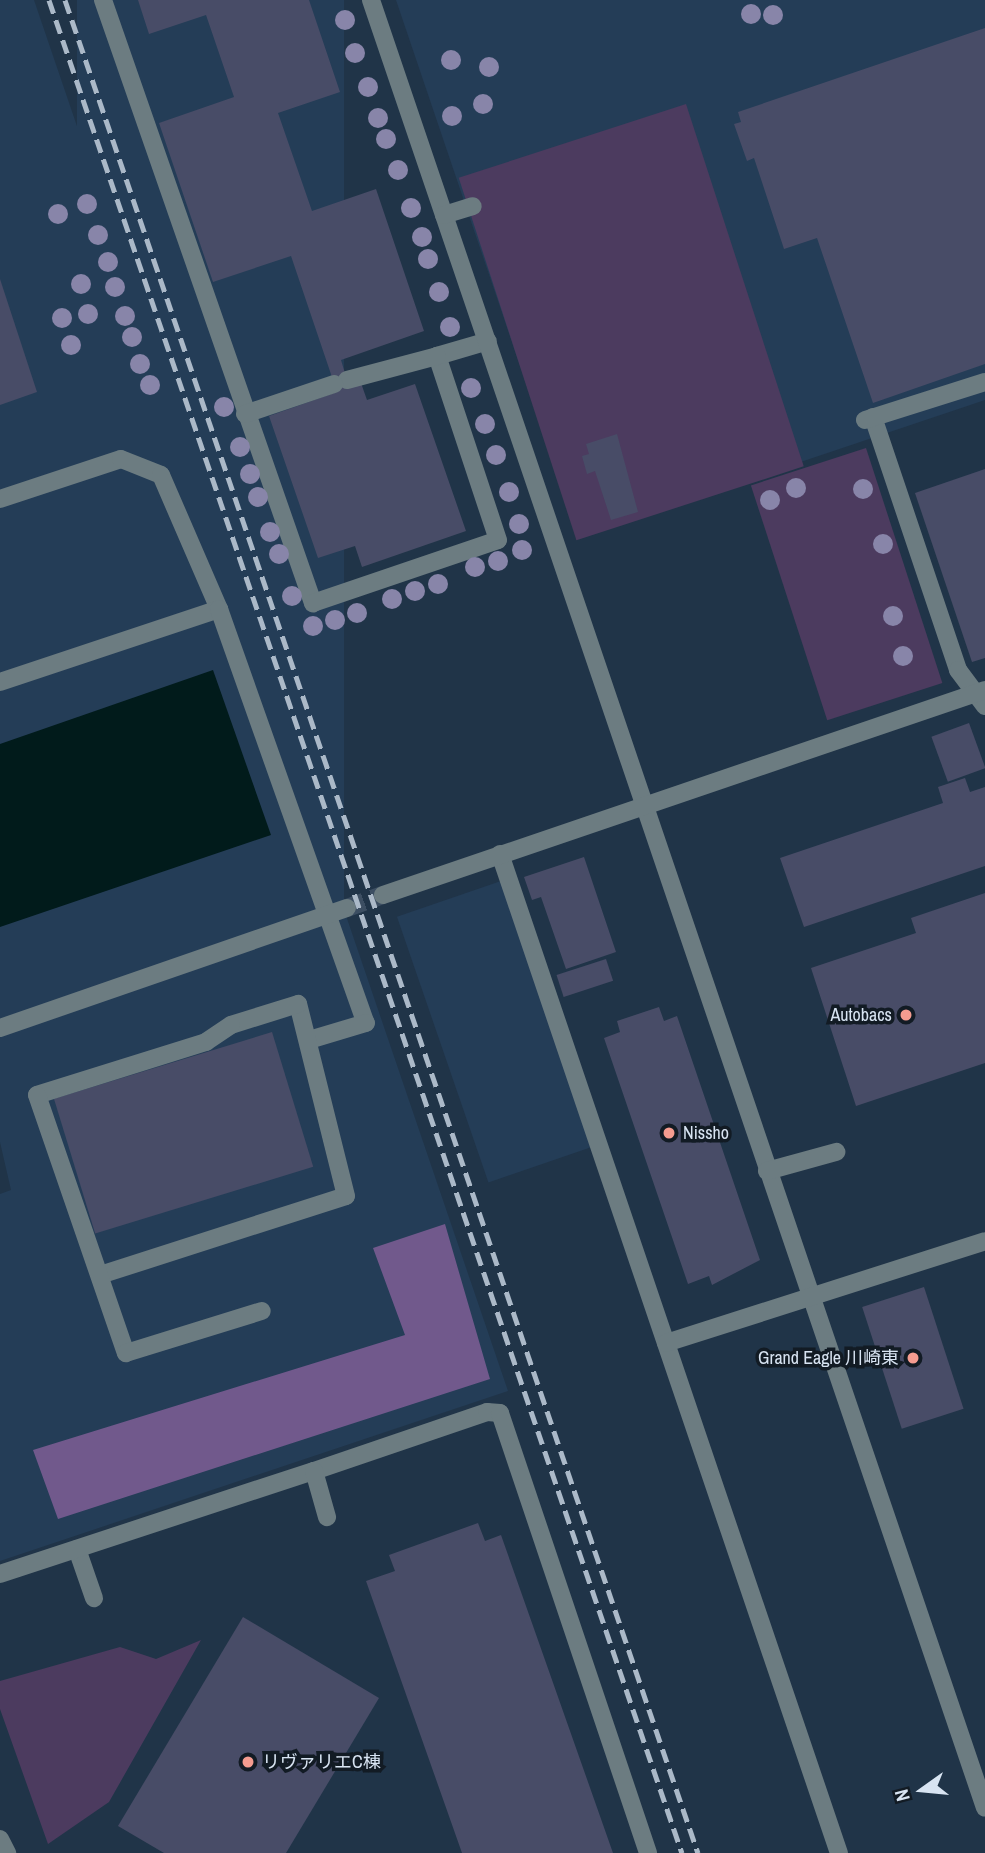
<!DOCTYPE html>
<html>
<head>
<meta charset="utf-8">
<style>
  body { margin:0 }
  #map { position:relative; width:985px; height:1853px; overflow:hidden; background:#203448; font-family:"Archivo Narrow","Noto Sans JP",sans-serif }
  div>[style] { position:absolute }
  .built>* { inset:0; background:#243d57; transform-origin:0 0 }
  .green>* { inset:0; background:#4c3b5f; transform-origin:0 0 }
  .forest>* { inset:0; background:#71598c }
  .water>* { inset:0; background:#011b1b }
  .building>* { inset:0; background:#484c67; transform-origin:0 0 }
  .minor-tunnel>* { height:18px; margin-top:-9px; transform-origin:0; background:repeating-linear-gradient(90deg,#3c4e62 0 18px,transparent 0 27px) }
  .minor>* { height:18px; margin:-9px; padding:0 9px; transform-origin:9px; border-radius:9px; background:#6c7c81 }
  .rail>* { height:5px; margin-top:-2.5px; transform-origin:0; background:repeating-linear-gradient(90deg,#abb9c8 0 14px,transparent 0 21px) }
  .trees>* { width:20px; height:20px; margin:-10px; border-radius:50%; background:#8885a9 }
  .dots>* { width:19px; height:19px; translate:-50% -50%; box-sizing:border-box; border:4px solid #121b24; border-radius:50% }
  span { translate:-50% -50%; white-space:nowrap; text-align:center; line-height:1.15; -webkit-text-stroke:7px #121b24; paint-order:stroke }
  .poi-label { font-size:18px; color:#d8e4f2 }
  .right { translate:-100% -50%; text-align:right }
  .left { translate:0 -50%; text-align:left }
  .north { position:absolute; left:887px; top:1755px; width:70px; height:70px; -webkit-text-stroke:5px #121b24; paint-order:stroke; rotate:255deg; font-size:19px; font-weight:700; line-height:28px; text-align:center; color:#d8e4f2 }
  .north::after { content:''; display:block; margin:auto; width:24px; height:32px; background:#d8e4f2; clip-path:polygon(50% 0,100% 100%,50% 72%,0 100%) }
</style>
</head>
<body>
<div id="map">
  <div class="built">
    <div style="clip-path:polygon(0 0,34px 0,508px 1391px,0 1561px,0 1194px,11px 1190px,0 1142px)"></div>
    <div style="left:77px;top:0;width:267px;height:939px"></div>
    <div style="clip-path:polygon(396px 0,985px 0,985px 400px,578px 537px)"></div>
    <div style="left:501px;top:881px;width:281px;height:110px;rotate:71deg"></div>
  </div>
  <div class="green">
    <div style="left:686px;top:104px;width:381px;height:239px;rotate:72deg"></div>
    <div style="left:866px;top:448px;width:247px;height:121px;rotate:72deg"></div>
    <div style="clip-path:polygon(201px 1640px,109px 1802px,48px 1844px,0 1709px,0 1681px,120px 1647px,156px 1659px)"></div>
  </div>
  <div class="forest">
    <div style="clip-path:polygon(445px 1224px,490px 1379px,58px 1519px,33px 1450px,405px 1335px,373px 1248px)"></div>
  </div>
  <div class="water">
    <div style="clip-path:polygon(213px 670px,271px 835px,0 927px,0 744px)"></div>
  </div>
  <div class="building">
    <div style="clip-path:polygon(138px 0,309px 0,340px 92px,278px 113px,312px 211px,376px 189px,424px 331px,341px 360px,347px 380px,361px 383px,367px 400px,415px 384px,466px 531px,362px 567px,355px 546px,318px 558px,269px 416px,337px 392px,291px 256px,213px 282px,159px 123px,234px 97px,206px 15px,149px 34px)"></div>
    <div style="clip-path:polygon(985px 28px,985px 364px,873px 403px,817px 238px,784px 249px,754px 158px,747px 161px,734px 124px,741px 122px,738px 112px)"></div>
    <div style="clip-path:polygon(0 279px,37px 392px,0 405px)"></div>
    <div style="clip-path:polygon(617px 434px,638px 512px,611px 520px,595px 471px,587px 474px,582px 456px,589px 454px,586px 444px)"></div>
    <div style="clip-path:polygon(985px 469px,985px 658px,972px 662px,915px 493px)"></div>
    <div style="left:969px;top:723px;width:48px;height:40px;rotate:70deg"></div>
    <div style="clip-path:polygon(965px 778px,970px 792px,985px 787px,985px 866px,804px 927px,780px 858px,943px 803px,938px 787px)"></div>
    <div style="clip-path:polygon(584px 857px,616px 952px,566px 969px,541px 897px,532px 900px,524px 877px)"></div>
    <div style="clip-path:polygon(985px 893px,985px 1063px,856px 1106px,811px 968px,916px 933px,911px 918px)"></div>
    <div style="left:606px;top:959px;width:23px;height:52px;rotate:72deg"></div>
    <div style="clip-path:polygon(659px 1007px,664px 1021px,677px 1016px,760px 1260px,712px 1285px,709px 1276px,688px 1284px,604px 1038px,620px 1032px,617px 1021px)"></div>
    <div style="left:272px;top:1032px;width:141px;height:228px;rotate:73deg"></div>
    <div style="left:924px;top:1287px;width:128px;height:65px;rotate:72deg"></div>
    <div style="clip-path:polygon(478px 1523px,485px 1541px,501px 1535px,613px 1853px,462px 1853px,366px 1581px,395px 1571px,389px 1555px)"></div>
    <div style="clip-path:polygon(243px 1617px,379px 1698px,286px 1853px,164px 1853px,118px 1826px)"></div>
  </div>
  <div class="minor-tunnel">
    <div style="left:347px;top:908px;width:38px;rotate:-20deg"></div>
  </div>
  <div class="minor">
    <div style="left:103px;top:0;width:639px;rotate:70.8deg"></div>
    <div style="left:313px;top:603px;width:195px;rotate:-18.8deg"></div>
    <div style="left:498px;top:540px;width:194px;rotate:-108.3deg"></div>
    <div style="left:437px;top:356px;width:53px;rotate:-16.4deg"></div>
    <div style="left:371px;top:0;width:1909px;rotate:71.24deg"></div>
    <div style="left:444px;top:215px;width:30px;rotate:-17deg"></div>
    <div style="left:347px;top:380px;width:93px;rotate:-14.9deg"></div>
    <div style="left:245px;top:414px;width:94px;rotate:-18.6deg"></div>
    <div style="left:873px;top:417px;width:267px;rotate:71.4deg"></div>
    <div style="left:958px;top:670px;width:45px;rotate:53.1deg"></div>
    <div style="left:865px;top:420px;width:126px;rotate:-17.6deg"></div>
    <div style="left:0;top:499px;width:127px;rotate:-18.3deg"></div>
    <div style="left:121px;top:459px;width:43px;rotate:21.8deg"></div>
    <div style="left:161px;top:475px;width:146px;rotate:66.6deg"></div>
    <div style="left:0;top:682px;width:231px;rotate:-18.4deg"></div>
    <div style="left:219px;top:609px;width:439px;rotate:70.5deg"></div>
    <div style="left:366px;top:1023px;width:59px;rotate:163.4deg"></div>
    <div style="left:500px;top:854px;width:1055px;rotate:71.26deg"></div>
    <div style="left:383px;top:895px;width:636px;rotate:-18.81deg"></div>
    <div style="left:0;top:1028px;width:367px;rotate:-19.1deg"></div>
    <div style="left:767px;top:1171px;width:72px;rotate:-15.4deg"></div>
    <div style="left:100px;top:1275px;width:258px;rotate:-17.8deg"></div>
    <div style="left:346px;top:1196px;width:198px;rotate:-104deg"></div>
    <div style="left:298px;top:1004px;width:70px;rotate:162.6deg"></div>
    <div style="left:231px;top:1025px;width:30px;rotate:146deg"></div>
    <div style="left:206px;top:1042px;width:177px;rotate:162.6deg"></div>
    <div style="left:37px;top:1095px;width:273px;rotate:71deg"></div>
    <div style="left:126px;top:1353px;width:142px;rotate:-17.2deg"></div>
    <div style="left:666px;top:1343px;width:335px;rotate:-17.7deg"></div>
    <div style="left:314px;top:1471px;width:183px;rotate:-18.8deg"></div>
    <div style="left:487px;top:1412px;width:13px;rotate:4deg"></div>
    <div style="left:500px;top:1413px;width:464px;rotate:71.4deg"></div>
    <div style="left:77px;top:1549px;width:52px;rotate:70.9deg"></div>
    <div style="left:0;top:1574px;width:330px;rotate:-18.2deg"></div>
    <div style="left:314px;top:1471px;width:48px;rotate:74.2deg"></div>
    <div style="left:0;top:1839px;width:16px;rotate:63deg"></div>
  </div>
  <div class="rail">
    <div style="left:49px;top:0;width:1958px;rotate:71.14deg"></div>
    <div style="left:65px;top:0;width:1958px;rotate:71.14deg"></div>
  </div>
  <div class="trees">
    <div style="left:751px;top:14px"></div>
    <div style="left:773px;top:15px"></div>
    <div style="left:345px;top:20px"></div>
    <div style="left:355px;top:53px"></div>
    <div style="left:451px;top:60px"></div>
    <div style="left:489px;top:67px"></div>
    <div style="left:368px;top:87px"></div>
    <div style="left:483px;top:104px"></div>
    <div style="left:452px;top:116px"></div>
    <div style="left:378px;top:118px"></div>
    <div style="left:386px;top:139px"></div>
    <div style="left:398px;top:170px"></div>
    <div style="left:87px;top:204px"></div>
    <div style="left:411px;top:208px"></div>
    <div style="left:58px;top:214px"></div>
    <div style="left:98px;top:235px"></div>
    <div style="left:422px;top:237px"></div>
    <div style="left:428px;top:259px"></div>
    <div style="left:108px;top:262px"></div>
    <div style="left:81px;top:284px"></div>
    <div style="left:115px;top:287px"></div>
    <div style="left:439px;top:292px"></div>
    <div style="left:88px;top:314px"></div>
    <div style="left:125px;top:316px"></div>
    <div style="left:62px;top:318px"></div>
    <div style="left:450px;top:327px"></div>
    <div style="left:132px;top:337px"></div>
    <div style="left:71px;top:345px"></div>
    <div style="left:140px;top:364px"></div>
    <div style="left:150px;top:385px"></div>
    <div style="left:471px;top:388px"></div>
    <div style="left:224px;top:407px"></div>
    <div style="left:485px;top:424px"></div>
    <div style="left:240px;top:447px"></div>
    <div style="left:496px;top:455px"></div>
    <div style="left:250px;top:474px"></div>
    <div style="left:796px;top:488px"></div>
    <div style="left:863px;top:489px"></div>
    <div style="left:509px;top:492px"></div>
    <div style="left:258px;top:497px"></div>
    <div style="left:770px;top:500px"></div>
    <div style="left:519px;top:524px"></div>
    <div style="left:270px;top:532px"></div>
    <div style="left:883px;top:544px"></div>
    <div style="left:522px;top:550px"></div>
    <div style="left:279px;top:554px"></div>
    <div style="left:498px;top:561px"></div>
    <div style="left:475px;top:567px"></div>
    <div style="left:438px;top:584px"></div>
    <div style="left:415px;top:591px"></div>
    <div style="left:292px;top:596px"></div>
    <div style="left:392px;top:599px"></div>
    <div style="left:357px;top:613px"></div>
    <div style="left:893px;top:616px"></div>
    <div style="left:335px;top:620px"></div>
    <div style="left:313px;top:626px"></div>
    <div style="left:903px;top:656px"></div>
  </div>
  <div class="dots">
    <div style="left:906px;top:1015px;background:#f59c90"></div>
    <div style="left:669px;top:1133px;background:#f59c90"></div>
    <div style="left:913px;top:1358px;background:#f59c90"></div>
    <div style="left:248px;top:1762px;background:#f59c90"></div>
  </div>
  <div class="poi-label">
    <span class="right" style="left:892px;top:1015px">Autobacs</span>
    <span class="left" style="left:683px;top:1133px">Nissho</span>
    <span class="right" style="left:899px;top:1358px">Grand Eagle 川崎東</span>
    <span class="left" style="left:262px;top:1762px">リヴァリエC棟</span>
  </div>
  <div class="north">N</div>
</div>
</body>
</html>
